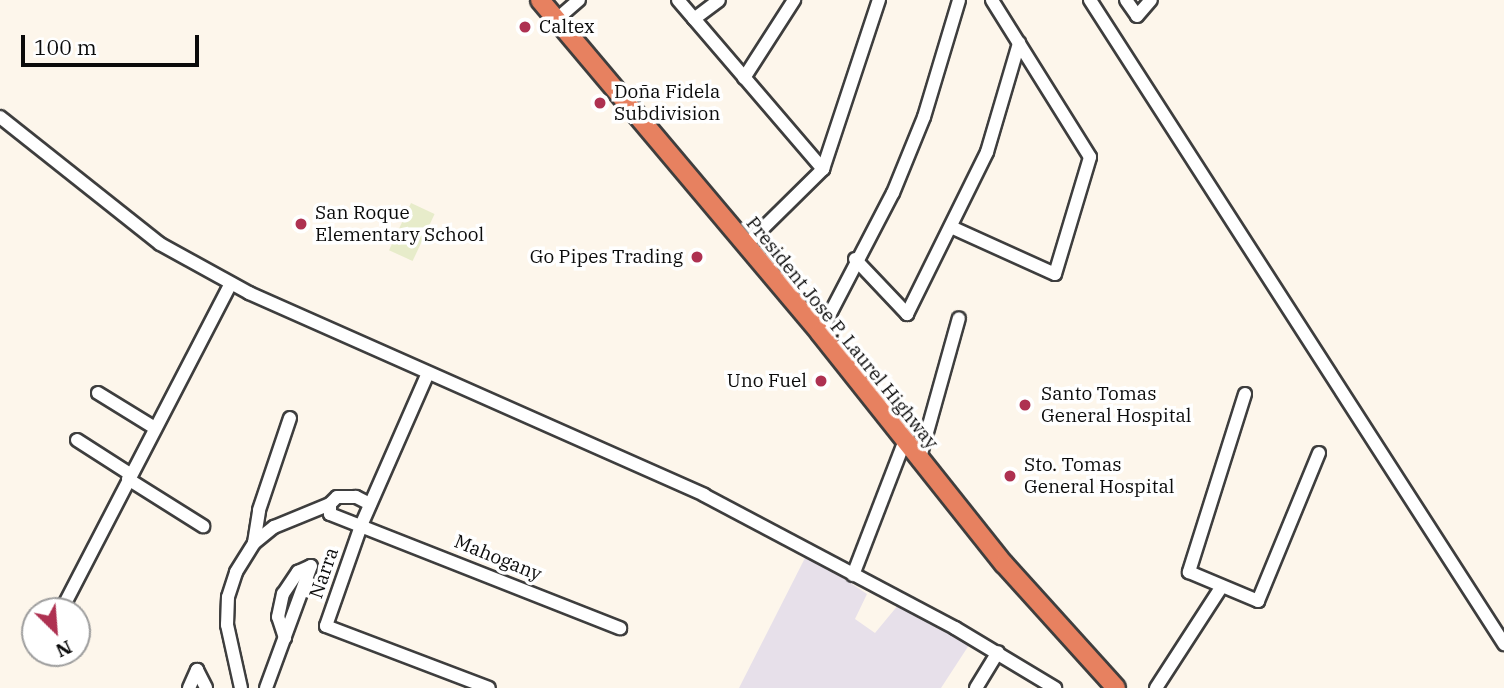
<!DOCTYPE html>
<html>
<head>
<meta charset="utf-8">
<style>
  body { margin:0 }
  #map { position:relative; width:1504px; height:688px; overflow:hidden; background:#fdf6eb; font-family:"IBM Plex Serif",serif }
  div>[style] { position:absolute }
  .industrial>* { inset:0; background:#e7e0ea }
  .pitch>* { inset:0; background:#e7ecca; transform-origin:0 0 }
  .roads { filter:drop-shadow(2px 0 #3e3e3e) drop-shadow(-2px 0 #3e3e3e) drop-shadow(0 2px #3e3e3e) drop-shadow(0 -2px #3e3e3e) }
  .minor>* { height:12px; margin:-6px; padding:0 6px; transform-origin:6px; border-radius:6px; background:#fff }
  .highway>* { height:18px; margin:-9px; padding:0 9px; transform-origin:9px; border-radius:9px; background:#e78160 }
  .dots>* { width:19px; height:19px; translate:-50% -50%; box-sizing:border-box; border:4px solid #fff; border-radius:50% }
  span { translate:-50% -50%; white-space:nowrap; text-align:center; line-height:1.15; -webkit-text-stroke:7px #fff; paint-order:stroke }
  .poi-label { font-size:19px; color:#0b0b0b }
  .left { translate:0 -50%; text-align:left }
  .right { translate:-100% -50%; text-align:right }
  .street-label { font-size:19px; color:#0b0b0b }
  .north { position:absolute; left:21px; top:597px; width:70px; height:70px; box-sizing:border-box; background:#fff; border:2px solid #9d9d9d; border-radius:50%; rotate:155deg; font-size:19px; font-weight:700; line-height:28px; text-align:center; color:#0b0b0b }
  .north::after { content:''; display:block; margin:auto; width:24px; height:32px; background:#ae3151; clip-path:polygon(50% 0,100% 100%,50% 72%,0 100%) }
  .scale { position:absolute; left:21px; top:35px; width:178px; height:32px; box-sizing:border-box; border:4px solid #0b0b0b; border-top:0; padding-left:9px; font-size:21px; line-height:24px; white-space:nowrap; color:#0b0b0b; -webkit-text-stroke:5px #fff; paint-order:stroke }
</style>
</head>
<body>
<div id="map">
  <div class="industrial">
    <div style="clip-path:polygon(807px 554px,867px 594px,855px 619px,875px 633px,899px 604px,971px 642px,941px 688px,739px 688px)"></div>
  </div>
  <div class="pitch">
    <div style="left:411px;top:203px;width:26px;height:52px;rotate:25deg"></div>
  </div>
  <div class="roads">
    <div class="minor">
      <div style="left:678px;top:0;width:223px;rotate:49.4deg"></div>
      <div style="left:1090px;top:0;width:766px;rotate:57.26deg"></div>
      <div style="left:1126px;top:0;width:19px;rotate:55deg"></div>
      <div style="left:1137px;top:16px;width:21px;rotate:-49deg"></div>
      <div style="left:557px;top:19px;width:29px;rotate:-41deg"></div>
      <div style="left:694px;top:19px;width:31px;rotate:-37deg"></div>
      <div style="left:744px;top:78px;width:93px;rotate:-57.3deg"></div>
      <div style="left:0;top:117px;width:204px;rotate:38.4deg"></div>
      <div style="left:160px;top:244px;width:102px;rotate:28.8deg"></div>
      <div style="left:249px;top:293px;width:498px;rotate:23.9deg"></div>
      <div style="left:704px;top:495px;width:284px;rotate:27.9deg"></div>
      <div style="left:955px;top:628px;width:117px;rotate:31deg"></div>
      <div style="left:951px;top:227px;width:114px;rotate:24.3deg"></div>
      <div style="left:1055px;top:274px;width:122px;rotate:-73.3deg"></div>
      <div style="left:1090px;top:157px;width:185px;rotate:-122deg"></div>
      <div style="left:745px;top:246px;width:110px;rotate:-44.6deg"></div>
      <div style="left:823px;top:169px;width:178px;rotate:-71.7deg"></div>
      <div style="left:855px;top:259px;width:76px;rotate:46.6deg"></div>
      <div style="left:907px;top:314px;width:181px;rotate:-63.7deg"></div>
      <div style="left:987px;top:152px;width:114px;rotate:-73.6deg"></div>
      <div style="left:820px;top:333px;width:158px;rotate:-62.5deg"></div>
      <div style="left:893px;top:193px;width:82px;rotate:-67.8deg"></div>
      <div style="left:924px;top:117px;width:122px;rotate:-73.3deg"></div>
      <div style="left:428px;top:373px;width:164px;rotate:113.7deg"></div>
      <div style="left:362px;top:523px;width:109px;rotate:109.3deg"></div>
      <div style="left:326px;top:626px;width:174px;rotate:20.8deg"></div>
      <div style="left:98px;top:393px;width:67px;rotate:31.6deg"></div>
      <div style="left:1245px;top:394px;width:187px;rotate:107.5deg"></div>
      <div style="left:1189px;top:572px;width:75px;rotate:22.8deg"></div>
      <div style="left:1258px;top:601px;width:160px;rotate:-67.6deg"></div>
      <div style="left:77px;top:440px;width:63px;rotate:32.7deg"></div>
      <div style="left:919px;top:461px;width:148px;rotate:-74.4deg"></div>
      <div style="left:128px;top:479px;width:89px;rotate:32.1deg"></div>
      <div style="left:370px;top:504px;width:16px;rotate:-153deg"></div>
      <div style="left:356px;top:497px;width:19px;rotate:180deg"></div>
      <div style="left:337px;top:497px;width:10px;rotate:135deg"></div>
      <div style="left:330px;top:504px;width:10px;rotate:90deg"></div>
      <div style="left:330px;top:514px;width:312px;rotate:21.5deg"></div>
      <div style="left:254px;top:543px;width:33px;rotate:-81deg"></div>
      <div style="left:259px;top:510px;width:97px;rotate:-71.4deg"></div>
      <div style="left:853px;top:575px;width:142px;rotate:-68.9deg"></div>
      <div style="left:61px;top:611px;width:369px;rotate:-62.6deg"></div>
      <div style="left:285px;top:638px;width:22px;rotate:-108deg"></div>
      <div style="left:278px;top:617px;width:24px;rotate:-78deg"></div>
      <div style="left:283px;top:594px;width:27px;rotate:-56deg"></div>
      <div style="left:298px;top:572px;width:14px;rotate:-25deg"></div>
      <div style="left:197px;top:670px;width:20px;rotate:63deg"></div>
      <div style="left:189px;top:688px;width:20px;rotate:-66deg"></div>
      <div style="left:241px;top:688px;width:65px;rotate:-102.5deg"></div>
      <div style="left:227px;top:625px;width:28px;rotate:-88deg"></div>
      <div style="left:228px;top:597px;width:26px;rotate:-72deg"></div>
      <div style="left:236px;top:572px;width:34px;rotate:-58deg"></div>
      <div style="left:254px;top:543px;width:26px;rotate:-39deg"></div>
      <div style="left:274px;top:527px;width:61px;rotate:-22.3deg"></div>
      <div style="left:266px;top:688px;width:130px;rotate:-69.8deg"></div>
      <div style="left:976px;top:688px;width:42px;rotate:-58.6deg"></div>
      <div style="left:1156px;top:688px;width:121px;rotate:-57.1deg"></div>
    </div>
    <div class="highway">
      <div style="left:540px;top:0;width:435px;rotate:49.9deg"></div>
      <div style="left:820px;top:333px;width:295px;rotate:51.5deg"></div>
      <div style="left:1004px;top:564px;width:167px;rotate:47.9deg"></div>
    </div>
  </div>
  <div class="dots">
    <div style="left:525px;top:27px;background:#ae3151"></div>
    <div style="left:600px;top:103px;background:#ae3151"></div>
    <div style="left:301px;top:224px;background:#ae3151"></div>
    <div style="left:697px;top:257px;background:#ae3151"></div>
    <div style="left:821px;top:381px;background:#ae3151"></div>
    <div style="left:1025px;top:405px;background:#ae3151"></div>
    <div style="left:1010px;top:476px;background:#ae3151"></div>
  </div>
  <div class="poi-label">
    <span class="left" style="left:539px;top:27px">Caltex</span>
    <span class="left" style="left:614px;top:103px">Doña Fidela<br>Subdivision</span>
    <span class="left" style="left:315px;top:224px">San Roque<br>Elementary School</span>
    <span class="right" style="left:683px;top:257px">Go Pipes Trading</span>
    <span class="right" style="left:807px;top:381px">Uno Fuel</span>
    <span class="left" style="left:1041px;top:405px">Santo Tomas<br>General Hospital</span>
    <span class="left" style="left:1024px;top:476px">Sto. Tomas<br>General Hospital</span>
  </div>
  <div class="street-label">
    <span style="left:842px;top:333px;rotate:51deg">President Jose P. Laurel Highway</span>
    <span style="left:498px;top:558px;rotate:22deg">Mahogany</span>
    <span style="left:324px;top:573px;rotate:-71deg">Narra</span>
  </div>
  <div class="north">N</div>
  <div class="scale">100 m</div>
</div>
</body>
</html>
